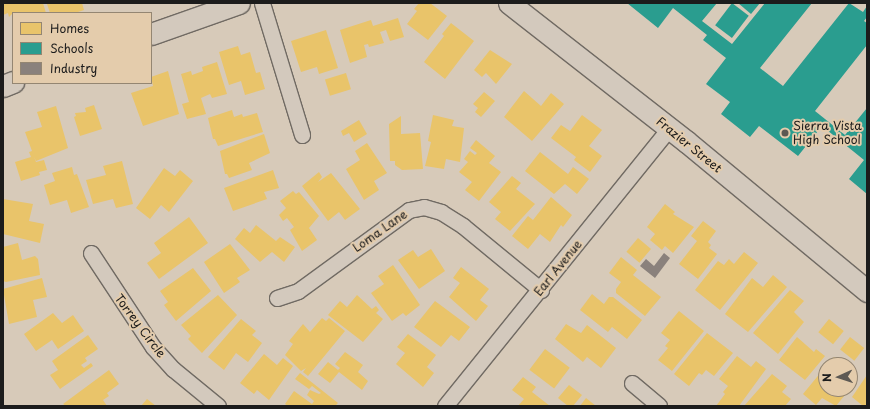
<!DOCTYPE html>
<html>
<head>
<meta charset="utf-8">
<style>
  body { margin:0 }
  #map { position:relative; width:870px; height:409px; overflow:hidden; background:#d7cab9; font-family:"Playpen Sans",sans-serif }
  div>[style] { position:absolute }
  .homes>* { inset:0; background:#e9c46a; transform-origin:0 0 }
  .schools>* { inset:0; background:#2a9d8f; transform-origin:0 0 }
  .industry>* { inset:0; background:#8a817c }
  .roads { filter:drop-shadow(1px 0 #706a63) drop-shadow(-1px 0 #706a63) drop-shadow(0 1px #706a63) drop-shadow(0 -1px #706a63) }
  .street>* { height:15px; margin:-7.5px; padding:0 7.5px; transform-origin:7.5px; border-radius:7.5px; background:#d3c9bd }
  .secondary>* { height:21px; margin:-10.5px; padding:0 10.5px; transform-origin:10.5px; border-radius:10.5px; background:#d3c9bd }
  .dots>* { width:11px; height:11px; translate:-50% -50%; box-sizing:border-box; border:2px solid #e4ccac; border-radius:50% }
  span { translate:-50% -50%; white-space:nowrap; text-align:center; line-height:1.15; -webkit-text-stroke:4px #e4ccac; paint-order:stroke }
  .poi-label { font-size:12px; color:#1c1c1c }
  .left { translate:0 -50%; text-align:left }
  .street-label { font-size:12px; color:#1c1c1c }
  .frame { position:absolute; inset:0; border:4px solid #1c1c1c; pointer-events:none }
  .legend { position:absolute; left:12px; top:12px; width:140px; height:72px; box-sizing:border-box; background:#e4ccac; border:1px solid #948672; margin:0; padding:5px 7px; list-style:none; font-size:12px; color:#1c1c1c }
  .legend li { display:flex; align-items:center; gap:8px; height:20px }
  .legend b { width:20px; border:1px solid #948672 }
  .north { position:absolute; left:818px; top:357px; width:40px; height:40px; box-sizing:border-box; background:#e4ccac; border:1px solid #948672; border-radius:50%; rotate:267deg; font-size:11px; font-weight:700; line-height:16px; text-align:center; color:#1c1c1c }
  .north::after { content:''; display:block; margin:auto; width:14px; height:18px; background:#5d5953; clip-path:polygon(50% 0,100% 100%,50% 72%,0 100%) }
</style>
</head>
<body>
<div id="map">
  <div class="homes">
    <div style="clip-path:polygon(3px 3px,43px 3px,46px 13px,24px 12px,13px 13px,9px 17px,8px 13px,3px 15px)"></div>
    <div style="clip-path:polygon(51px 3px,82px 3px,84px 10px,75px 13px,50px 13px,47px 4px)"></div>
    <div style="clip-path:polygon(419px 3px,430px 3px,447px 16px,428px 40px,407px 24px,417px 11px,414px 9px)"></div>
    <div style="clip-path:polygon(398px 18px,404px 37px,390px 41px,386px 30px,380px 32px,384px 43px,369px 47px,368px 44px,364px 45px,367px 57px,350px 63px,340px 30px,371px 20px,373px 26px)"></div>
    <div style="clip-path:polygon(451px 23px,474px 41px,445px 79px,424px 62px,444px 36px,442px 34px)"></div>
    <div style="clip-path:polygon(326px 30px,338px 68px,319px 74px,317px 67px,301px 72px,291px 41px)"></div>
    <div style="clip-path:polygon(238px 46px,241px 55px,250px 52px,256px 73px,260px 72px,265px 89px,245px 95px,241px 81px,229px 85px,219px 52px)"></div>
    <div style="clip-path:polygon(490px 50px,512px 64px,496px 84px,486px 73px,482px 77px,474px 70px)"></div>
    <div style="clip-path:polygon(217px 62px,227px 94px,212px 98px,210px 94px,201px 98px,206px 114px,187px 119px,182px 104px,189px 102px,181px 74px,191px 71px,192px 75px,203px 71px,202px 67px)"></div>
    <div style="clip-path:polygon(168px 71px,179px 114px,143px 126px,131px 93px,153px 86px,151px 77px)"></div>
    <div style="left:346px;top:73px;width:17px;height:22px;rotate:73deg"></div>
    <div style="clip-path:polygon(524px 91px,541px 106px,551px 93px,564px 104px,532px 141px,504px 117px)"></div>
    <div style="clip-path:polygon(484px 92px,495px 101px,481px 117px,475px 112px,478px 108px,473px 104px)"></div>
    <div style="clip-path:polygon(94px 105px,102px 129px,80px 136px,74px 117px,76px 116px,75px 113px,86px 112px,85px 108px)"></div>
    <div style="clip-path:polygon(56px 106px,68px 148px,36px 161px,34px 157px,36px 162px,44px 160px,47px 170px,39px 172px,40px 175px,21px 181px,15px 162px,31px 157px,29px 152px,32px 151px,25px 132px,42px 127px,37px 112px)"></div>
    <div style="clip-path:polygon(232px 110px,234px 117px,242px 114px,243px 117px,257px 113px,263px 132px,218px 146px,215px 139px,213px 139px,208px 118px)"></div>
    <div style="clip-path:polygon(433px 115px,454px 120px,452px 126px,464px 128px,460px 162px,446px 159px,444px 169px,425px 166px,431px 142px,428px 141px)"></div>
    <div style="clip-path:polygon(582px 115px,602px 130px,589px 146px,602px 156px,590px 172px,574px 160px,576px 157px,551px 138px,561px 125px,570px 131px)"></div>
    <div style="clip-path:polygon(401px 116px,401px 134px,420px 133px,423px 169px,402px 170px,395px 165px,395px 161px,390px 161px,389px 124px)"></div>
    <div style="clip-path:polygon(359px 120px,367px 134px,354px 142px,349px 133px,343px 136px,341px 131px)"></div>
    <div style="clip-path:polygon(264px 134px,270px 153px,249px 163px,252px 170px,229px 178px,227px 174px,225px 174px,220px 151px)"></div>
    <div style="clip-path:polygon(476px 140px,495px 156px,489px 163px,501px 172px,479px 201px,465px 190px,472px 182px,459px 172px,468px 162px,464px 159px,470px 151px,475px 155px,477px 153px,470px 148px)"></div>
    <div style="clip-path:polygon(367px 143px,387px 173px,374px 181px,379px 190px,364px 200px,346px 169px,360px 160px,355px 151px)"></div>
    <div style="clip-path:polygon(540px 152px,568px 174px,573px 167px,589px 179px,577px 194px,565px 184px,554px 194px,525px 171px)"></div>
    <div style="clip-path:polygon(122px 161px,133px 204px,116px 208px,113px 199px,93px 204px,86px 180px,106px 175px,103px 166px)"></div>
    <div style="clip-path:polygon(72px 167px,74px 175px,77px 174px,89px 207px,71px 213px,67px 200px,50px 205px,44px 185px,55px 181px,52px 173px)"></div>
    <div style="clip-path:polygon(164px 168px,175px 176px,180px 170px,193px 181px,169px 212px,161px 205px,150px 219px,136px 208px)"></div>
    <div style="clip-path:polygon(273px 170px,279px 188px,264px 192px,267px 199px,233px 211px,224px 188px)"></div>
    <div style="clip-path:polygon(319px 172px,322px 177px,318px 182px,331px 173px,360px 209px,345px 220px,339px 212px,328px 221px,302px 186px)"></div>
    <div style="clip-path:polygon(512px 176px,521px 183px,516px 189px,535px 204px,510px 231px,495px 219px,501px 212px,489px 202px)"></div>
    <div style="clip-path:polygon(293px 191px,296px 194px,299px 192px,319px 216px,309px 228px,317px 240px,302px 251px,290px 230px,294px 227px,287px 218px,283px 221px,279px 215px,286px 208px,280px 201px)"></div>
    <div style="clip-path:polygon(551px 197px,572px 215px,563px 227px,561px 225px,550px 242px,540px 234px,528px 249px,512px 236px,528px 216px,533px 220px)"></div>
    <div style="clip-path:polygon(3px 199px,33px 204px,29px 221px,44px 224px,40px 243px,3px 234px)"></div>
    <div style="clip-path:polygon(665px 204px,675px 212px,673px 214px,694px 227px,673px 253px,665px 246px,662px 250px,650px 240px,655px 234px,647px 227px)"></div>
    <div style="clip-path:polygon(189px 217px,208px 243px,159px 279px,147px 263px,161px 253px,154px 243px)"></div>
    <div style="clip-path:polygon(703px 221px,716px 231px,708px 242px,711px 245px,709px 248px,717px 254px,698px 279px,679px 264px,697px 241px,691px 236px)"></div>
    <div style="clip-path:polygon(256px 225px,276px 241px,280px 237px,295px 247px,284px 262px,272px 252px,260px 262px,235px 239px,244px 228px,250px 233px)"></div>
    <div style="left:638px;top:238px;width:17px;height:18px;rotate:40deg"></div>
    <div style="clip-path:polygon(18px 243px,22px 260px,35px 256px,38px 259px,40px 275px,6px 282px,3px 281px,3px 247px)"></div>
    <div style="clip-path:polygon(230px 244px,250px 270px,237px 278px,240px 282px,224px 293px,204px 262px)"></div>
    <div style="clip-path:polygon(431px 249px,445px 271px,419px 289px,398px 260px,413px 250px,418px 257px)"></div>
    <div style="clip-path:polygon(744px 252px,758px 263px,720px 310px,695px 290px,718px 261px,724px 265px,729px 259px,734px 264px)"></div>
    <div style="clip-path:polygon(621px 257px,637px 270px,633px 275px,661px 297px,645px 316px,616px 293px,616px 289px,621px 282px,609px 273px)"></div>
    <div style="clip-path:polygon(393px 265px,420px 305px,406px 316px,403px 313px,392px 321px,371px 293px,384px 284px,378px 276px)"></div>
    <div style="clip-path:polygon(461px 267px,489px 289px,480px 300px,488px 306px,476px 321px,449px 297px,460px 283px,453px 278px)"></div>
    <div style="clip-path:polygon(193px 268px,211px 291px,176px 321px,164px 305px,168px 302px,160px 291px)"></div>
    <div style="clip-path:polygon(773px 275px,787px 287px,748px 332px,725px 314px,752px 278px,763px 287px)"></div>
    <div style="clip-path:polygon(42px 278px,47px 297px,33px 300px,37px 317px,9px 324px,3px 289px)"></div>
    <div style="clip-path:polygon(790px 290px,804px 301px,794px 312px,804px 322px,778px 354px,753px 333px)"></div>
    <div style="clip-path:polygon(592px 294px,604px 304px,609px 297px,613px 297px,642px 320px,627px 339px,612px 327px,608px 332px,580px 310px)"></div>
    <div style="clip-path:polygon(218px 295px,237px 315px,202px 353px,188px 339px,191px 336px,181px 325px)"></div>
    <div style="clip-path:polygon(357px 295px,372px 309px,376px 306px,379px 310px,376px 313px,383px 319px,363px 342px,328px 315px,340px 301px,347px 307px)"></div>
    <div style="clip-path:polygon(435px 301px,470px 327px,459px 341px,451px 335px,441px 347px,414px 327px)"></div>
    <div style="clip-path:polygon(679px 311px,704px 331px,672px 371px,658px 360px,668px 348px,665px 346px,670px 340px,661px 333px)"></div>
    <div style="clip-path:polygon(53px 313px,62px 323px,73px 315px,84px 331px,58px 349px,52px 340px,36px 351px,24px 334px)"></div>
    <div style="clip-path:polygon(322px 318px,326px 321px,329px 318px,345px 331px,308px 376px,303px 372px,306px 368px,301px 371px,285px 355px,293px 344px,289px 341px,303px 324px,310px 332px)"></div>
    <div style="clip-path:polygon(241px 319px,256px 331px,252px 335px,262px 343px,248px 362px,236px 353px,224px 370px,208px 357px)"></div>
    <div style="left:829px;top:319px;width:19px;height:17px;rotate:39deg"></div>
    <div style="clip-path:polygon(566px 324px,581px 333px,587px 325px,616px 348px,601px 368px,587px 357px,583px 362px,555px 339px)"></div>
    <div style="clip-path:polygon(707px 333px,733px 353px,714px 376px,706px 370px,702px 375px,699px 373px,689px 386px,674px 374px)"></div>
    <div style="clip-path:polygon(408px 334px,436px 355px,427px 367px,434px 373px,423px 387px,396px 364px,405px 353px,397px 347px)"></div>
    <div style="clip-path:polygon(88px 335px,98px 349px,85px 358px,87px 361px,81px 365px,84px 368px,91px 363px,93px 366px,60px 389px,50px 375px,58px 370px,52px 361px)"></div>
    <div style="clip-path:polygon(797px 337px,814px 352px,816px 349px,825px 356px,805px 380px,779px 360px)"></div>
    <div style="left:850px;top:337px;width:18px;height:16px;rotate:38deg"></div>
    <div style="left:545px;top:349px;width:31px;height:26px;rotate:37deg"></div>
    <div style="clip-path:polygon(345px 352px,363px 365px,358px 372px,368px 381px,362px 390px,339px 372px,330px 383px,318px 374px,328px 362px,338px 370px,340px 368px,335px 364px)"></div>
    <div style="clip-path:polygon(264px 354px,277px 365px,283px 358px,293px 366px,269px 400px,257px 390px,254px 394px,240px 383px)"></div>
    <div style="clip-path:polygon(737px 356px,751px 367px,756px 361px,766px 369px,739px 406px,716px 406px,725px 394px,723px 392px,728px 386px,719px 379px)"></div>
    <div style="clip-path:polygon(834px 357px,844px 365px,828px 365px)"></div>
    <div style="clip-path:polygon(826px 366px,826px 389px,850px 389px,850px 383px,853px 385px,836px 406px,822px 398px,816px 405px,803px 394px)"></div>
    <div style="clip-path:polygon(109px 370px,119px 384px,107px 393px,109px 396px,103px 400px,107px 406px,66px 406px,63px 404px)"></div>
    <div style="clip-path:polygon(300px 373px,338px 403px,335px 406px,288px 406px,285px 404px,294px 391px,312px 404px,314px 401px,307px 395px,310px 390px,319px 394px,321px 393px,312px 386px,309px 389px,295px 379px)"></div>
    <div style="clip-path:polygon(772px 374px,787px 386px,782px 392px,791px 399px,785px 406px,744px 406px)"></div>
    <div style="clip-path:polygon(867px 375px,867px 406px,863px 406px,852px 397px)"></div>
    <div style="clip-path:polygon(523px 377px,536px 387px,532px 392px,550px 406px,518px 406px,524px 399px,512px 390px)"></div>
    <div style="clip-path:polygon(569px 385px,582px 395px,573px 406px,568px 406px,558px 398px)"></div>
    <div style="clip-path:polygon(586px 398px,596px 406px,580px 406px)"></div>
    <div style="clip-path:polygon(147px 399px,156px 406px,141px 406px)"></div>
  </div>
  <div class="schools">
    <div style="clip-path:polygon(627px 3px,717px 3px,702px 21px,732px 44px,765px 3px,812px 3px,760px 68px,783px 86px,849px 3px,863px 12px,867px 6px,867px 17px,864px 21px,867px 23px,867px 45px,815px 111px,845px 135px,867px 108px,867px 194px,849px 179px,864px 160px,822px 126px,798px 156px,759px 126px,750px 137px,721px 114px,730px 102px,706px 84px,726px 58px,703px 40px,707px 35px,673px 8px,658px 28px)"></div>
    <div style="left:732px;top:3px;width:21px;height:28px;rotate:37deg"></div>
    <div style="clip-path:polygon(738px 3px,760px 3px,751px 14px)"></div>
  </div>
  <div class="industry">
    <div style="clip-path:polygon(664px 253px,670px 258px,655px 278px,640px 266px,646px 259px,654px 266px)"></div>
  </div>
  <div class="roads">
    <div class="street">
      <div style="left:262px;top:3px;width:138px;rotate:73.1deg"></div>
      <div style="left:91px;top:253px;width:113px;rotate:56.6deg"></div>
      <div style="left:153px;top:347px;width:30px;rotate:48deg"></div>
      <div style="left:173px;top:369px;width:58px;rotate:39.4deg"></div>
      <div style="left:277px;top:298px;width:22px;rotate:-18deg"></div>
      <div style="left:298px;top:291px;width:137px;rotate:-36.1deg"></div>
      <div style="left:409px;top:210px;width:15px;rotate:-11deg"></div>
      <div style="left:424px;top:207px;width:18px;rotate:16deg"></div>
      <div style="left:441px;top:212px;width:26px;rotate:32deg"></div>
      <div style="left:463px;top:226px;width:101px;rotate:39.4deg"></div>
      <div style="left:632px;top:383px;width:35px;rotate:40deg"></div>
      <div style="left:445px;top:406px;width:357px;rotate:-51.1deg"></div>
    </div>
    <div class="secondary">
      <div style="left:509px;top:3px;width:226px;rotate:38deg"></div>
      <div style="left:687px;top:142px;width:234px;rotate:39.6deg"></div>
      <div style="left:151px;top:34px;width:93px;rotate:-19.4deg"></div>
      <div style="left:3px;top:86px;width:11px;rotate:-22deg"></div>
    </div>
  </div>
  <div class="dots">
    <div style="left:785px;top:133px;background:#5d5953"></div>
  </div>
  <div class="poi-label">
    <span class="left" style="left:793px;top:133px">Sierra Vista<br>High School</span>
  </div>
  <div class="street-label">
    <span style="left:689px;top:145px;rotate:39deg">Frazier Street</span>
    <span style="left:380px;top:231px;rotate:-35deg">Loma Lane</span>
    <span style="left:558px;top:268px;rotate:-51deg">Earl Avenue</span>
    <span style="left:140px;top:326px;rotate:53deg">Torrey Circle</span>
  </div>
  <div class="frame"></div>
  <ul class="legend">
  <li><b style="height:11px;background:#e9c46a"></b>Homes</li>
  <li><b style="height:11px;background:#2a9d8f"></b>Schools</li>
  <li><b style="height:11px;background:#8a817c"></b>Industry</li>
  </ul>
  <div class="north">N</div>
</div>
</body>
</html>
